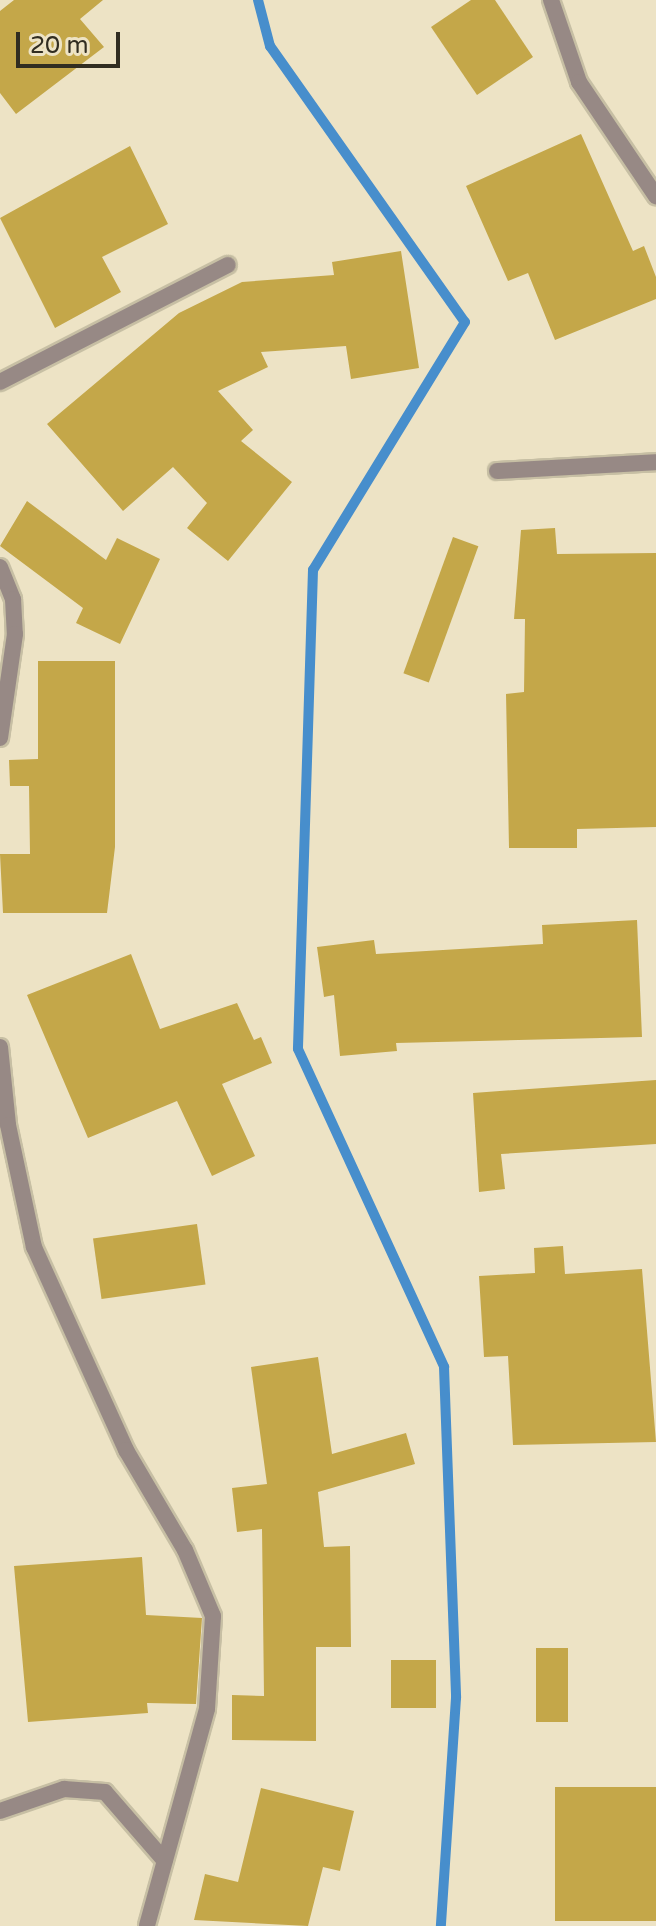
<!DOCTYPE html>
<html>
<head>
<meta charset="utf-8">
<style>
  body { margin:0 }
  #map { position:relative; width:656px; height:1926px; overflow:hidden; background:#ede3c5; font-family:"Varela Round",sans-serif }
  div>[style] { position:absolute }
  .stream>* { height:10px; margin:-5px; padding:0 5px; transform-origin:5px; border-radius:5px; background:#478ecc }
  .building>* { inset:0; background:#c4a749; transform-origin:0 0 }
  .roads { filter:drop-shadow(2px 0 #c7bfa4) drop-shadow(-2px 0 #c7bfa4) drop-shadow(0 2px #c7bfa4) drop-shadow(0 -2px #c7bfa4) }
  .lane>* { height:16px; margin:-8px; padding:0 8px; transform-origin:8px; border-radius:8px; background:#978985 }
  .street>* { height:16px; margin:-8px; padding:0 8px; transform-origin:8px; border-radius:8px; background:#978985 }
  span { translate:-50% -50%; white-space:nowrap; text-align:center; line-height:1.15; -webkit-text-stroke:7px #ede3c5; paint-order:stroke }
  .scale { position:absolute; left:16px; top:32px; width:104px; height:36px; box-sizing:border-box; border:4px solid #312d21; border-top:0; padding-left:10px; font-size:24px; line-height:28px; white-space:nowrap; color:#312d21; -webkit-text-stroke:6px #ede3c5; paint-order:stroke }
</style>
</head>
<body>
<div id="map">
  <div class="stream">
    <div style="left:258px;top:0;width:48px;rotate:75.4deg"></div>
    <div style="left:270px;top:46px;width:338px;rotate:54.8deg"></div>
    <div style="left:465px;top:322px;width:291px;rotate:121.5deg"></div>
    <div style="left:313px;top:570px;width:479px;rotate:91.8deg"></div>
    <div style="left:298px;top:1049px;width:350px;rotate:65.3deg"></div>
    <div style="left:444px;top:1367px;width:331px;rotate:87.9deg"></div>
    <div style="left:456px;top:1698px;width:228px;rotate:93.8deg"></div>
  </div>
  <div class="building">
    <div style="clip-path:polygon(14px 0,103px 0,80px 19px,104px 47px,16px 114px,0 93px,0 11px)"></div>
    <div style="clip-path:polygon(471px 0,495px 0,533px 57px,477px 95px,431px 27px)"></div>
    <div style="clip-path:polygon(581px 134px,633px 251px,644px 246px,656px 277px,656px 299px,555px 340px,528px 273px,508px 281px,466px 186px)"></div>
    <div style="clip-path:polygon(130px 146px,168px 224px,102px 257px,121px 292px,55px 328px,0 218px)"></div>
    <div style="clip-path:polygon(401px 251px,419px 368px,351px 379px,346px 346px,261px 352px,268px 367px,218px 391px,253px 430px,241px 441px,292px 482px,228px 561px,187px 528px,207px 503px,173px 467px,123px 511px,47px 424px,179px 313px,242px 282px,334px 275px,332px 262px)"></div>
    <div style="clip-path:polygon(27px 501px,106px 560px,117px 538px,160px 559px,120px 644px,76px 623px,83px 608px,0 546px)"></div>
    <div style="clip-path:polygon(555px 528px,557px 554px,656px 553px,656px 827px,577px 829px,577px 848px,509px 848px,506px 694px,524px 692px,525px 619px,514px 619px,521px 530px)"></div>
    <div style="left:453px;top:537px;width:27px;height:145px;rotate:20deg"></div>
    <div style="clip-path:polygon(38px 661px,115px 661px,115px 847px,107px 913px,3px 913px,0 854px,30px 854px,29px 786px,10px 786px,9px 760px,38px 759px)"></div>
    <div style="clip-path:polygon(637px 920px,642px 1037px,396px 1043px,397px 1051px,340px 1056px,334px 995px,324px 997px,317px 947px,374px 940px,376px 954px,543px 944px,542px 925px)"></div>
    <div style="clip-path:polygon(131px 954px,160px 1029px,237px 1003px,254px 1040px,261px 1037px,272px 1063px,222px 1084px,255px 1156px,212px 1176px,177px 1101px,88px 1138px,27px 995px)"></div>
    <div style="clip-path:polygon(656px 1080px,656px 1144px,501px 1154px,505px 1189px,479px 1192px,473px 1093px)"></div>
    <div style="left:197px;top:1224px;width:61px;height:105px;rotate:82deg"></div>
    <div style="clip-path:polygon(563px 1246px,565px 1274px,642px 1269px,656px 1442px,513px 1445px,508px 1356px,484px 1357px,479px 1276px,535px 1273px,534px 1248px)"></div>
    <div style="clip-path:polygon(318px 1357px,332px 1454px,406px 1433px,415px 1464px,318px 1492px,324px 1547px,350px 1546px,351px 1647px,316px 1647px,316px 1741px,232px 1740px,232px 1695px,264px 1696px,262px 1529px,237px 1532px,232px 1488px,267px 1484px,251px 1367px)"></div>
    <div style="clip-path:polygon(142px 1557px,146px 1615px,202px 1618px,196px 1704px,147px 1703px,148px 1713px,28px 1722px,14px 1566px)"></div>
    <div style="left:536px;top:1648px;width:32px;height:74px"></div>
    <div style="left:391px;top:1660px;width:45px;height:48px"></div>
    <div style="left:555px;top:1787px;width:101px;height:134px"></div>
    <div style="clip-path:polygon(261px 1788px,354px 1811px,340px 1871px,323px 1867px,308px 1926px,194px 1920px,205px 1874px,238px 1882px)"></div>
  </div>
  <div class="roads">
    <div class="lane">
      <div style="left:497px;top:471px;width:159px;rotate:-3.2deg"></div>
      <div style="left:0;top:1811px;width:68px;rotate:-19deg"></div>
      <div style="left:64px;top:1789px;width:41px;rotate:4.2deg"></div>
      <div style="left:105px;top:1792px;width:91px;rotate:49deg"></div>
    </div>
    <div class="street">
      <div style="left:551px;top:0;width:87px;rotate:71.1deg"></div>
      <div style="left:579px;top:82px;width:138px;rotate:56deg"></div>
      <div style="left:0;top:382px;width:256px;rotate:-27.2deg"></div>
      <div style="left:0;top:567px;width:35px;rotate:68deg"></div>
      <div style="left:13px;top:599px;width:35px;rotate:87deg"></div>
      <div style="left:15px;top:634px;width:105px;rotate:98.2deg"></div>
      <div style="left:0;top:1047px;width:78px;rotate:84.1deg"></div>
      <div style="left:8px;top:1125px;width:125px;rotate:78deg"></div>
      <div style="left:34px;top:1247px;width:223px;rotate:65.6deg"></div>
      <div style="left:126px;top:1450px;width:116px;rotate:59.5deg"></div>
      <div style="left:185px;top:1550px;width:72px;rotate:67deg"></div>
      <div style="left:213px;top:1616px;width:93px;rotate:93.7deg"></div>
      <div style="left:207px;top:1709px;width:225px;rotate:105.5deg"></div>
    </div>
  </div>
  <div class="scale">20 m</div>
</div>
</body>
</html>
